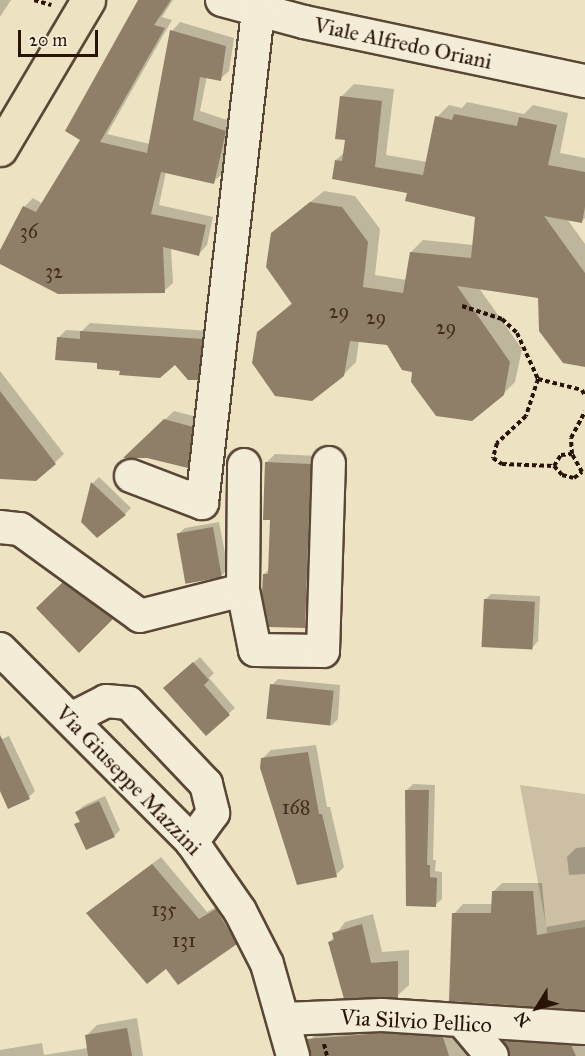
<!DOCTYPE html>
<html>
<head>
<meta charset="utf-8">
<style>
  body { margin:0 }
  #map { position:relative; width:585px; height:1056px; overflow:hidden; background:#ede3c3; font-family:"IM FELL Great Primer",serif }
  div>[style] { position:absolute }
  .green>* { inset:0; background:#ccbfa3 }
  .shadow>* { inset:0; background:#0003 }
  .building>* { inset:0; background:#8f7f68; transform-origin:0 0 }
  .path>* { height:4px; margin-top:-2px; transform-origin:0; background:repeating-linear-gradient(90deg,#291206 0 4.5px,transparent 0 7.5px) }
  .roads { filter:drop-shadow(2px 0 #5a4635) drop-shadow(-2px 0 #5a4635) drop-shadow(0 2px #5a4635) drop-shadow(0 -2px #5a4635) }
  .street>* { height:32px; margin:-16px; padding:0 16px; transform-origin:16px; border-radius:16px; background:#f3edd8 }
  .primary>* { height:33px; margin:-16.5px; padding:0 16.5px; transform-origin:16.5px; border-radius:16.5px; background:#ede3c3 }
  span { translate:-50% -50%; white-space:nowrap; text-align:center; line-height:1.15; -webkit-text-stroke:4.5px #f3edd8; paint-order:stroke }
  .number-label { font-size:20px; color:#422d1e }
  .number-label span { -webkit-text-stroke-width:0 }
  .street-label { font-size:22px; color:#291206 }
  .north { position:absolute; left:507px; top:978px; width:60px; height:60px; -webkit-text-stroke:4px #f3edd8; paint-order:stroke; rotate:233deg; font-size:16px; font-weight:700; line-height:24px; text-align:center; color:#291206 }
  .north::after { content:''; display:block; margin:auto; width:21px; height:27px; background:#291206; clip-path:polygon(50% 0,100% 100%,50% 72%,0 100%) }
  .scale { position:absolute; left:18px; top:30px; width:80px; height:27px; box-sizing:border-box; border:3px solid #291206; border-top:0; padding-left:8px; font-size:18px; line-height:21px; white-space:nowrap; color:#291206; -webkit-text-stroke:4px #f3edd8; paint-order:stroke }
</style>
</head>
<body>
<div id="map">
  <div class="green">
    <div style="clip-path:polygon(520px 785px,585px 794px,585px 1025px,565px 1028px)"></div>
  </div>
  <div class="shadow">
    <div style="clip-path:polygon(0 0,11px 0,0 17px)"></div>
    <div style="clip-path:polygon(139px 0,173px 0,162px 17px,172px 20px,107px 134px,150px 144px,172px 31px,180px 22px,234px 38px,229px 71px,220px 79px,207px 76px,200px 111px,233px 122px,222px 174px,213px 182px,166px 172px,159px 205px,213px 217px,207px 245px,199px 254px,171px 248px,173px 283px,164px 291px,0 262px,0 254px,24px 207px,33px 198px,43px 204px,82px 139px)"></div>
    <div style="clip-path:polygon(354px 84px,394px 89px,386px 155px,427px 162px,437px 117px,449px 105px,462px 108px,467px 102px,524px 114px,533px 105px,568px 113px,560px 153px,585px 158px,585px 218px,581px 222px,567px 219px,585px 244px,585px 366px,539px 297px,479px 288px,522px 349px,515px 382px,503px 394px,388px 344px,359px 340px,356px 362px,343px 375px,258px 333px,293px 302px,272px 233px,324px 191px,355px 196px,380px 229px,375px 275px,407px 280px,411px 252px,423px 240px,474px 245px,477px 216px,336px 160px,345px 152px,347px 139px,342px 96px)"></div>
    <div style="clip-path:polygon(90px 323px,210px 331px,205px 370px,197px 379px,176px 363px,122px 369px,99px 361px,58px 338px,66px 330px,82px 331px)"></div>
    <div style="clip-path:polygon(0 371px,64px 454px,36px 480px,0 476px)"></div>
    <div style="clip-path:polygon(174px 411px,201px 418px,196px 458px,187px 467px,147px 457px,126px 457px)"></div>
    <div style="clip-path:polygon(275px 454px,319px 456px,314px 618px,305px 627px,264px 574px,270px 569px,272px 518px,266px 463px)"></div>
    <div style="clip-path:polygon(99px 477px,131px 508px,125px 514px,83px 521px,93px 483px)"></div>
    <div style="clip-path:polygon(219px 522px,228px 569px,222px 575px,178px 534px,185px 528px)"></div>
    <div style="clip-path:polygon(70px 577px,118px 612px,79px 651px,38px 608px)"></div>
    <div style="clip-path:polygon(491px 594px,540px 596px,538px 641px,532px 648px,485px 600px)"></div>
    <div style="clip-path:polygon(200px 657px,214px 673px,209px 678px,235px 708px,206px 734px,171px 682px)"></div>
    <div style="clip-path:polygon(278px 679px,340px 685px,338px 719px,331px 726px,272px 685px)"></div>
    <div style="clip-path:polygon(9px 736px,35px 791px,29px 797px,0 788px,0 740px)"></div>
    <div style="clip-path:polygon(316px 745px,327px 807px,330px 807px,344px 867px,336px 875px,263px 758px,271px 750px)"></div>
    <div style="clip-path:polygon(413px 784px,435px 785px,433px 860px,436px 860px,435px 871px,442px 872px,442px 899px,435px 905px,407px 790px)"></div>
    <div style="clip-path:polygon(105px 796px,120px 830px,114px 836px,76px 825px,81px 820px,77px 812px,83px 806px)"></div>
    <div style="clip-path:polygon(585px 847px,585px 874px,569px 875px,567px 857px,576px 848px)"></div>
    <div style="clip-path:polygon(161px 857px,207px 912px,225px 902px,244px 935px,236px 943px,166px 967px,88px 913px)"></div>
    <div style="clip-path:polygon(502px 883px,542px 883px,546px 927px,585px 920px,585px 1010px,454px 914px,463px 904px,493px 904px,493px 892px)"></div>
    <div style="clip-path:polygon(373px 914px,382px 952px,409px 950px,409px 985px,397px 996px,330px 942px,345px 922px)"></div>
    <div style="clip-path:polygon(137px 1018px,143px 1056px,0 1056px,0 1050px,42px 1043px,44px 1055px,88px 1048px,87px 1035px,97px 1025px)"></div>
    <div style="clip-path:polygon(454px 1026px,483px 1056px,315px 1056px,311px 1039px,322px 1028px)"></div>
    <div style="clip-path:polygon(515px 1030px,585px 1041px,585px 1056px,511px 1056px,504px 1041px)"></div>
  </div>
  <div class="building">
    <div style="clip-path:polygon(138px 0,171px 0,154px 25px,165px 28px,100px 142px,147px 153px,170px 30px,226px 46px,221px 81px,200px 77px,193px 120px,226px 131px,214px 184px,161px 172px,151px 214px,206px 225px,199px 256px,163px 247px,165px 293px,58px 294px,0 264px,0 250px,23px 206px,36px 212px,80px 140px,65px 131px)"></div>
    <div style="clip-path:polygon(340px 96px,382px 101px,375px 167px,423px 175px,435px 116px,452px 120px,454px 114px,517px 126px,519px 117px,557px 125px,548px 165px,585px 172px,585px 207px,582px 223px,544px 216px,585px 273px,585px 367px,563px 363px,539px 331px,538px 298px,457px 286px,510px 362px,504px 395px,472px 421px,436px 416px,411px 382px,412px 372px,402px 370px,387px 345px,350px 341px,344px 376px,312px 401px,275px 396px,252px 363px,257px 332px,292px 304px,266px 267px,271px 233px,310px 202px,342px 207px,368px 242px,363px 287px,403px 293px,410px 252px,471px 258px,475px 217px,405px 201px,407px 193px,332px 179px,335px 160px,342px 161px,345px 140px,335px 139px)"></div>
    <div style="clip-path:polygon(80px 331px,203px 339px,198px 380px,188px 380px,175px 365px,160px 378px,119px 375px,120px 371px,97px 369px,97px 363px,55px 360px,57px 337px,80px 339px)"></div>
    <div style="clip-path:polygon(0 391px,56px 464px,36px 481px,0 479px)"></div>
    <div style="clip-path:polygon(164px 419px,193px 427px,188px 468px,147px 458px,123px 458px)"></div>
    <div style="clip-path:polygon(265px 462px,311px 464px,305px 628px,269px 627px,262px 594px,263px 574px,268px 574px,270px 520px,263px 520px)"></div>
    <div style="clip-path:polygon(91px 482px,126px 515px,97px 538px,81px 522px)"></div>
    <div style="left:213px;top:527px;width:51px;height:37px;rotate:80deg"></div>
    <div style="clip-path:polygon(63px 582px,113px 619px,79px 653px,36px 608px)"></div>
    <div style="left:484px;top:599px;width:51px;height:48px;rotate:3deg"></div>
    <div style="clip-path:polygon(193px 662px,209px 680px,204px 685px,230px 715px,206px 736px,163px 688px)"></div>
    <div style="left:270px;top:684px;width:64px;height:35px;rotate:6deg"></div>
    <div style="clip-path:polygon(0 735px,30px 799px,8px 809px,0 791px)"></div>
    <div style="clip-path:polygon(308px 752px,319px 814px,322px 814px,337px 877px,297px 885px,260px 768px,261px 758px)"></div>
    <div style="clip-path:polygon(405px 790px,429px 790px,427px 865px,430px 865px,430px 877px,437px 878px,436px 907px,406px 906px)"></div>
    <div style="clip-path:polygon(99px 801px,115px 837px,86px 850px,74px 824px,80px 822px,75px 812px)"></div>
    <div style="clip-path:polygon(152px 864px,199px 919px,216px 909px,237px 944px,178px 985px,166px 969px,147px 984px,86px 913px)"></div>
    <div style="clip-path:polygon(492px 891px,533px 891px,537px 935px,585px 927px,585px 1010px,449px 1001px,452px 913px,491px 913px)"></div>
    <div style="clip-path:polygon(362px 924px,371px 963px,398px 961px,398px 998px,344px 999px,328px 942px,334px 940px,332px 933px)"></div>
    <div style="clip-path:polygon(127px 1028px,132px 1056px,88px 1056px,85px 1035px)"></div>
    <div style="clip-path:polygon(382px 1033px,443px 1037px,449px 1056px,310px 1056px,307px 1039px)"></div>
    <div style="clip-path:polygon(503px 1041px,571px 1045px,576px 1056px,510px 1056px)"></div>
  </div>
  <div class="path">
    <div style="left:34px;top:0;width:18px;rotate:16deg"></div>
    <div style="left:462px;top:306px;width:42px;rotate:18deg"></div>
    <div style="left:502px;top:319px;width:21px;rotate:43deg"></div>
    <div style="left:517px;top:333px;width:51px;rotate:65.5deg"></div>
    <div style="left:538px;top:379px;width:39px;rotate:108deg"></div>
    <div style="left:526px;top:416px;width:40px;rotate:137deg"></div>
    <div style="left:497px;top:443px;width:16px;rotate:105deg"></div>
    <div style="left:493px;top:458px;width:11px;rotate:34deg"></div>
    <div style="left:502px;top:464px;width:52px;rotate:2.2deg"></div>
    <div style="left:554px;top:466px;width:12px;rotate:48deg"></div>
    <div style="left:562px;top:475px;width:12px;rotate:14deg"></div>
    <div style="left:574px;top:478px;width:10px;rotate:-37deg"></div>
    <div style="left:582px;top:472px;width:21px;rotate:-119deg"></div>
    <div style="left:572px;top:454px;width:16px;rotate:-94deg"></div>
    <div style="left:571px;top:438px;width:30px;rotate:-62deg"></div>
    <div style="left:538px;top:379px;width:45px;rotate:14deg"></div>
    <div style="left:582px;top:390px;width:7px;rotate:63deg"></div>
    <div style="left:554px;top:466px;width:13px;rotate:-58deg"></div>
    <div style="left:561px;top:455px;width:11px;rotate:-5deg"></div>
    <div style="left:324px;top:1044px;width:12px;rotate:76deg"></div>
  </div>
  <div class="roads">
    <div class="street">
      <div style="left:222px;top:0;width:85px;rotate:15deg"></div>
      <div style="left:304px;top:22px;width:287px;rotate:11.9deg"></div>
      <div style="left:131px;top:476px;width:76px;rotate:20.8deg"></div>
      <div style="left:202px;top:503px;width:494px;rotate:-83.5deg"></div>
      <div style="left:0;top:527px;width:20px;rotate:6deg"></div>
      <div style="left:20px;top:529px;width:148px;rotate:35.9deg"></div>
      <div style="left:140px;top:616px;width:106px;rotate:-14.2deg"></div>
      <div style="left:243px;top:590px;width:61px;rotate:78.7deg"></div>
      <div style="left:255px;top:650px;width:68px;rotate:0.8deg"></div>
      <div style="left:323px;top:651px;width:188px;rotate:-88.2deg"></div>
      <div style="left:243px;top:590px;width:125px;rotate:-89.5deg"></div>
      <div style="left:0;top:649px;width:272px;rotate:45.1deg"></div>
      <div style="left:192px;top:842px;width:84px;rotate:55.2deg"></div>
      <div style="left:240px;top:911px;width:59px;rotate:63deg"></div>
      <div style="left:267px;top:964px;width:96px;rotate:74.2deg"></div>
      <div style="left:71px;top:719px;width:39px;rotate:-27deg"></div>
      <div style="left:106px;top:701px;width:23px;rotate:5deg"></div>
      <div style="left:129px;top:703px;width:112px;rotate:46.5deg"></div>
      <div style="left:206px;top:784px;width:30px;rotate:76deg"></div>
      <div style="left:213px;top:813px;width:36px;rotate:126deg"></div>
      <div style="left:284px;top:1019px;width:98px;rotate:-2.3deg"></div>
      <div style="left:382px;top:1015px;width:203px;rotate:3.7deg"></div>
      <div style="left:464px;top:1023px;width:43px;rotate:49.7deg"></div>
    </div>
    <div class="primary">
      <div style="left:0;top:149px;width:173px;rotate:-59.4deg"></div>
    </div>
  </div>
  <div class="number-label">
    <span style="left:29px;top:231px">36</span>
    <span style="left:54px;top:271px">32</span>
    <span style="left:339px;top:311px">29</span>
    <span style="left:376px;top:317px">29</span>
    <span style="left:446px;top:327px">29</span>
    <span style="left:296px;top:807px">168</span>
    <span style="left:164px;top:909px">135</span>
    <span style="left:184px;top:940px">131</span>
  </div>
  <div class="street-label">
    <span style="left:403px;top:43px;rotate:12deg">Viale Alfredo Oriani</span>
    <span style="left:129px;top:780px;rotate:46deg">Via Giuseppe Mazzini</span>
    <span style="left:416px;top:1021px;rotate:3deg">Via Silvio Pellico</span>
  </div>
  <div class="north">N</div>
  <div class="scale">20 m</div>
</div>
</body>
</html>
